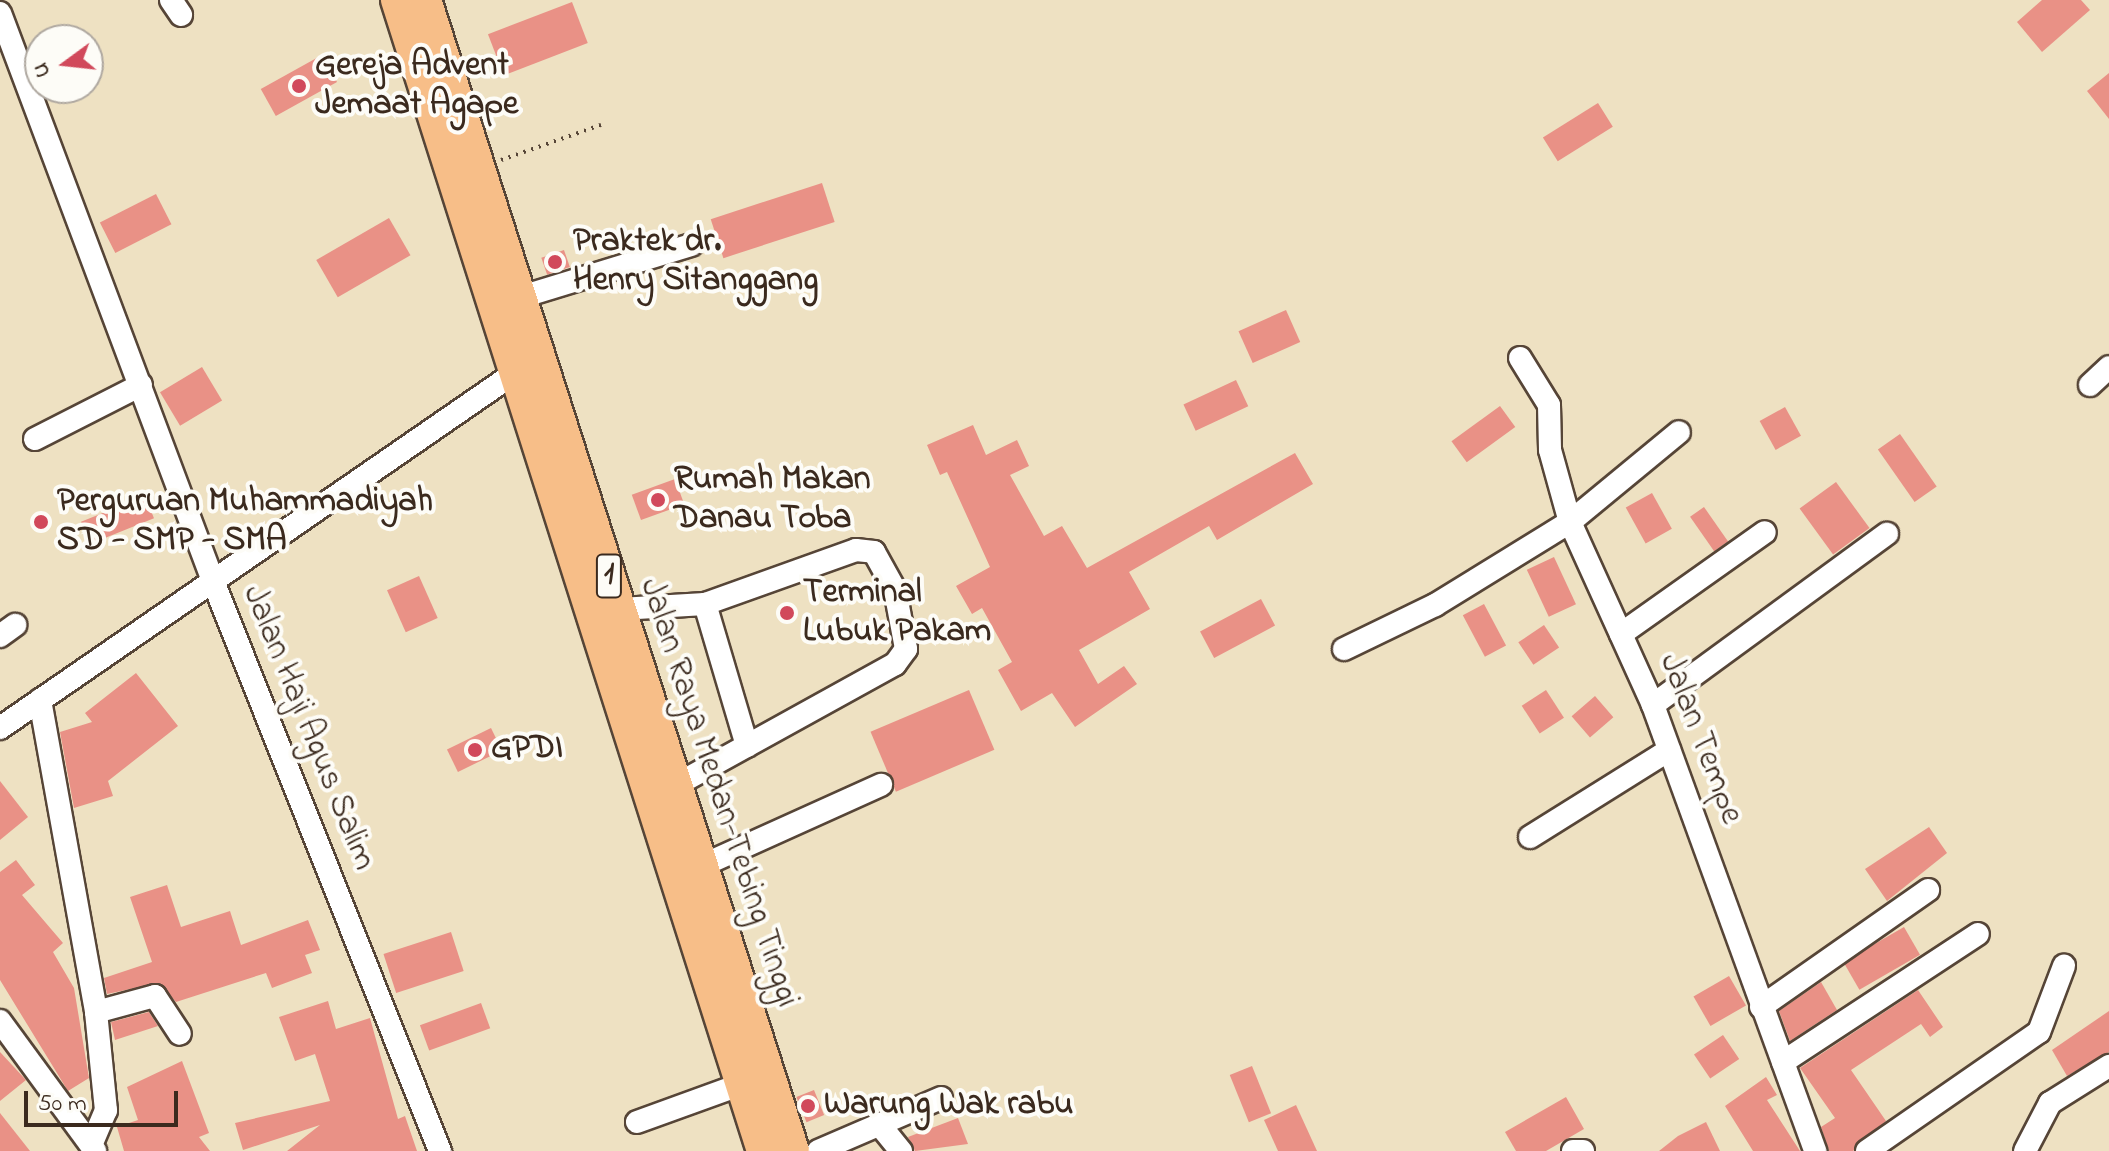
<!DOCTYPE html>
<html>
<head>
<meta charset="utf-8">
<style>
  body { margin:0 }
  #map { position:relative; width:2109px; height:1151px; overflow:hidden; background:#eee1c2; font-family:"Indie Flower",sans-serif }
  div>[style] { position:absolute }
  .building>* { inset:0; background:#e99186; transform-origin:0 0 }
  .path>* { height:4px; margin-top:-2px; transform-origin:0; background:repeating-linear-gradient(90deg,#564537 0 2px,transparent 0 8px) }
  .roads { filter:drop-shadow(2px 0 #564537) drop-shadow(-2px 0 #564537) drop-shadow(0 2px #564537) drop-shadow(0 -2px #564537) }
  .minor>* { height:22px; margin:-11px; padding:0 11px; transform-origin:11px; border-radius:11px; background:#fff }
  .highway>* { height:32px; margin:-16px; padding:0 16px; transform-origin:16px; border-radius:16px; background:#f7be88 }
  .dots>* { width:22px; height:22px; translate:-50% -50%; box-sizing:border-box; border:4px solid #fdfcf7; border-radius:50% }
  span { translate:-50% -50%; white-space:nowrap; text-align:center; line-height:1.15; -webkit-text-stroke:8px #fdfcf7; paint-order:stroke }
  .shield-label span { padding:2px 6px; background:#fdfcf7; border:2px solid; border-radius:6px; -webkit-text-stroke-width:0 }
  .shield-label { font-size:32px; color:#3b2a1e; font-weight:700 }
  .poi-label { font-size:34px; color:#3b2a1e; font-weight:700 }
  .left { translate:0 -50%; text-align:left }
  .street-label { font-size:34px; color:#3b2a1e }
  .north { position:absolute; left:24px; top:24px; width:80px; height:80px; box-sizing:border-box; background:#fdfcf7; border:2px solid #afa8a0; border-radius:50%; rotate:255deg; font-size:22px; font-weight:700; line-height:32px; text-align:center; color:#3b2a1e }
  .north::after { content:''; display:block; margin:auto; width:28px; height:36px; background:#d1495b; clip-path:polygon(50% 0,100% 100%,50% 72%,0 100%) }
  .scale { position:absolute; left:24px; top:1091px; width:154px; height:36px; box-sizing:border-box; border:4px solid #3b2a1e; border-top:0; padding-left:10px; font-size:24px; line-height:28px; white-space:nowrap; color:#3b2a1e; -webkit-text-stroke:6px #fdfcf7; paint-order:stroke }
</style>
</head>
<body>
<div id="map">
  <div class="building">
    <div style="clip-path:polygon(2042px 0,2081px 0,2090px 10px,2042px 52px,2017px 22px)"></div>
    <div style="left:572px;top:2px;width:44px;height:90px;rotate:69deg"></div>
    <div style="left:322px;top:55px;width:31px;height:70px;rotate:61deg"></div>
    <div style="clip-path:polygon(2109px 73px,2109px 119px,2087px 91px)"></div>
    <div style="left:1598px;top:103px;width:28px;height:65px;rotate:58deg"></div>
    <div style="left:822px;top:183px;width:41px;height:117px;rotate:72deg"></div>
    <div style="left:156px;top:194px;width:34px;height:63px;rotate:63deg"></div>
    <div style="left:389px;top:218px;width:43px;height:84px;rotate:60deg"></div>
    <div style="left:564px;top:250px;width:18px;height:24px;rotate:71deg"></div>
    <div style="left:1286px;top:310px;width:35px;height:52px;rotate:66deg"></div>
    <div style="left:202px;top:367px;width:39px;height:49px;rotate:59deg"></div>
    <div style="left:1236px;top:380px;width:29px;height:58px;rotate:65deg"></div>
    <div style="left:1500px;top:406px;width:26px;height:60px;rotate:54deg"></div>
    <div style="left:1785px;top:407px;width:33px;height:29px;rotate:61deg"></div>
    <div style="clip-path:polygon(973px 425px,986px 455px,1017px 440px,1029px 466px,1010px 475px,1044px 536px,1062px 526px,1087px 568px,1295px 453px,1313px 484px,1217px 540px,1209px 526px,1129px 572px,1150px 609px,1079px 650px,1098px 684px,1124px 666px,1137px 684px,1075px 727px,1052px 693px,1021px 711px,998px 670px,1012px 662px,982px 608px,972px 614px,956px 586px,990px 567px,947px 472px,940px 475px,927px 445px)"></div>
    <div style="left:1900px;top:434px;width:64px;height:27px;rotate:55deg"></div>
    <div style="left:675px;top:479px;width:27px;height:46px;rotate:70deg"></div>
    <div style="left:1836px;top:482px;width:57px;height:45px;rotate:54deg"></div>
    <div style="left:1652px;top:493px;width:41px;height:30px;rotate:61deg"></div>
    <div style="left:145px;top:496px;width:24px;height:69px;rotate:68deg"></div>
    <div style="left:1704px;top:507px;width:42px;height:17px;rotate:55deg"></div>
    <div style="left:1554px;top:557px;width:52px;height:30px;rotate:65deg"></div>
    <div style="left:419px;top:576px;width:46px;height:35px;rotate:66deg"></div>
    <div style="left:1261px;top:599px;width:30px;height:69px;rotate:62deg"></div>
    <div style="left:1484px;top:604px;width:47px;height:24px;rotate:62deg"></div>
    <div style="left:1544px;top:625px;width:27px;height:31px;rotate:56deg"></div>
    <div style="clip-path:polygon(136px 673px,178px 726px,108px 781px,113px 796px,74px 808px,60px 732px,92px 722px,85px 713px)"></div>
    <div style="left:969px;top:690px;width:65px;height:107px;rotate:67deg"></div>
    <div style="left:1546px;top:690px;width:33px;height:29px;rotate:57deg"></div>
    <div style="left:1595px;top:696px;width:28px;height:31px;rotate:49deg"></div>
    <div style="left:491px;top:728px;width:25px;height:49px;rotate:64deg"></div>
    <div style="clip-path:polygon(0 781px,28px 817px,0 840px)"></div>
    <div style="clip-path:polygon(1929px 827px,1947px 853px,1887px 901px,1865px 869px)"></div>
    <div style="clip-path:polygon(16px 860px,35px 885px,22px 895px,63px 943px,53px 952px,74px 988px,89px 1078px,68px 1091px,0 980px,0 872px)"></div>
    <div style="clip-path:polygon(167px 885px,181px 927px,230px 911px,241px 945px,308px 920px,320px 950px,305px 955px,312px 973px,272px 988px,266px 973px,176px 1002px,159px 983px,107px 994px,104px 978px,152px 962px,130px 897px)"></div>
    <div style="left:1904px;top:927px;width:32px;height:70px;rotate:60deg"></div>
    <div style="left:451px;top:932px;width:41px;height:71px;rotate:72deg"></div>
    <div style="left:1729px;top:976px;width:34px;height:41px;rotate:60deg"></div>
    <div style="clip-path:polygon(1821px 982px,1837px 1010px,1790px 1041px,1779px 1011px)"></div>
    <div style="clip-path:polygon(1918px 990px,1943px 1027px,1930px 1037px,1921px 1024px,1851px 1070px,1886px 1121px,1853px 1151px,1829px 1151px,1821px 1127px,1835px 1118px,1800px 1068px)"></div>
    <div style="clip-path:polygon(328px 1001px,336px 1029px,370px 1018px,398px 1119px,405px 1116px,417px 1151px,287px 1151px,320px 1125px,243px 1150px,235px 1123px,330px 1101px,315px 1054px,295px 1061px,279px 1017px)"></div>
    <div style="left:481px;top:1003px;width:27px;height:65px;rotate:70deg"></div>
    <div style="clip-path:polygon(2109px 1011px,2109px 1052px,2067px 1076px,2052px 1050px)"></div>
    <div style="clip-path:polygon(149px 1012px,158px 1026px,115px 1040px,111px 1022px)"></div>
    <div style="left:1723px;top:1035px;width:29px;height:35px;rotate:56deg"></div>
    <div style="clip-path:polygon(0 1052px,26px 1080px,0 1101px)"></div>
    <div style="clip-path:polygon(182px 1061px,209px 1133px,199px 1137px,210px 1151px,124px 1151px,117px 1127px,138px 1120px,127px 1087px)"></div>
    <div style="left:1252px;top:1066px;width:51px;height:24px;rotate:68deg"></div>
    <div style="clip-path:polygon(1766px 1077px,1777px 1095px,1767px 1100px,1800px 1151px,1753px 1151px,1725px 1106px)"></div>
    <div style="left:814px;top:1090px;width:27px;height:19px;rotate:68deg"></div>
    <div style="clip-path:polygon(1566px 1097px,1584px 1129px,1546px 1151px,1516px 1151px,1505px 1132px)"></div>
    <div style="clip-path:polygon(1296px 1105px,1317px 1151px,1278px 1151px,1264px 1120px)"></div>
    <div style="clip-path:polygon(0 1113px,30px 1151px,0 1151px)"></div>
    <div style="clip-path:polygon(958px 1118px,968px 1144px,915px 1151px,908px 1137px)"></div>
    <div style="clip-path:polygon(1706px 1122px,1720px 1151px,1659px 1151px,1678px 1136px)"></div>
  </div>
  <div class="path">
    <div style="left:501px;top:160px;width:106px;rotate:-19.3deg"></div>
  </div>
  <div class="roads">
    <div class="minor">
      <div style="left:171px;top:0;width:18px;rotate:56deg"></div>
      <div style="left:0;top:13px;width:607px;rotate:69.44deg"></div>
      <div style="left:213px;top:581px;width:614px;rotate:68.29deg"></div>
      <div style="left:521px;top:297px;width:178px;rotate:-17deg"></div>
      <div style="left:1520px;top:358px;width:55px;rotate:58.3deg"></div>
      <div style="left:1549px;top:405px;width:45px;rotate:88.7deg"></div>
      <div style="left:1550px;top:450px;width:75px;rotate:74.5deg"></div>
      <div style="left:1570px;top:522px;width:201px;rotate:65.6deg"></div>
      <div style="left:1653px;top:705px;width:475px;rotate:70deg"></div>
      <div style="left:2090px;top:385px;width:26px;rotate:-43deg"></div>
      <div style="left:35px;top:439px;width:119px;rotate:-27deg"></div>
      <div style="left:705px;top:604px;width:148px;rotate:73.5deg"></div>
      <div style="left:620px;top:609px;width:85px;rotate:-3.4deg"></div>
      <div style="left:705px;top:604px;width:160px;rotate:-19.7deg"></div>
      <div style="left:856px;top:550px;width:18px;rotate:6deg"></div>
      <div style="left:874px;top:552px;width:43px;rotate:61.1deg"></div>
      <div style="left:895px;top:590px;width:60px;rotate:79.4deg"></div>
      <div style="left:906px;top:649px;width:19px;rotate:126deg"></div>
      <div style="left:895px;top:664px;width:252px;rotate:151.1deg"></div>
      <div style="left:1621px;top:634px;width:176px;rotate:-35.3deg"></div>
      <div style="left:0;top:636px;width:19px;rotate:-36deg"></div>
      <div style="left:1344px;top:649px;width:101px;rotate:-25.8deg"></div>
      <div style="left:1435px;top:605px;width:158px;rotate:-31.6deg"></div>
      <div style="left:1570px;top:522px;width:141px;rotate:-39.5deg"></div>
      <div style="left:40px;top:700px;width:317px;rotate:79.8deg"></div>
      <div style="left:96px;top:1012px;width:99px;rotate:84.2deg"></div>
      <div style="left:106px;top:1110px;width:38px;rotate:113deg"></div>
      <div style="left:1653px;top:705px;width:290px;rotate:-36.2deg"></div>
      <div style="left:0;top:728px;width:627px;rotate:-34.6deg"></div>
      <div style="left:1530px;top:837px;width:164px;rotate:-32deg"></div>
      <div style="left:699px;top:867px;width:200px;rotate:-24.3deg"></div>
      <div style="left:1761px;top:1007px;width:204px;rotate:-35deg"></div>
      <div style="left:96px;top:1012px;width:61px;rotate:-15.2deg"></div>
      <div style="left:155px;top:996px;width:45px;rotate:56.7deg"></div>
      <div style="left:0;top:1021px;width:161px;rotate:53.8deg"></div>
      <div style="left:1783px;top:1062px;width:233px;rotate:-33.3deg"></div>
      <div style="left:637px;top:1122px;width:112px;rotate:-19.9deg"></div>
      <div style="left:879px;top:1124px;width:35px;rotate:51deg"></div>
      <div style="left:818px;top:1151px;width:134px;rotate:-23.3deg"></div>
      <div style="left:1573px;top:1151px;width:10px"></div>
      <div style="left:1867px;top:1151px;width:209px;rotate:-34.7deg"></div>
      <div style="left:2039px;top:1032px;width:71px;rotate:-69.3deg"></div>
      <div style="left:2025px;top:1151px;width:54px;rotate:-62.5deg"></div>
      <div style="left:2050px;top:1103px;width:70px;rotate:-32.1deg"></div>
    </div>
    <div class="highway">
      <div style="left:397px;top:0;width:1208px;rotate:72.36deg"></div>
      <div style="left:425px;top:0;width:1208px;rotate:72.27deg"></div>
    </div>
  </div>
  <div class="dots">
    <div style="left:299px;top:86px;background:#d1495b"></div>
    <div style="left:555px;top:262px;background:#d1495b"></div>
    <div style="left:658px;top:500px;background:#d1495b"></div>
    <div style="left:41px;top:522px;background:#d1495b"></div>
    <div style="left:787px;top:613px;background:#d1495b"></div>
    <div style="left:475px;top:750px;background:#d1495b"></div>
    <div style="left:808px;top:1106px;background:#d1495b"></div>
  </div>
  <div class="shield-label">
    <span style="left:609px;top:576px">1</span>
  </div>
  <div class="poi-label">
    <span class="left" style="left:315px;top:86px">Gereja Advent<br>Jemaat Agape</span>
    <span class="left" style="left:573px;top:262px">Praktek dr.<br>Henry Sitanggang</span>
    <span class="left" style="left:674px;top:500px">Rumah Makan<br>Danau Toba</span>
    <span class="left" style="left:57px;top:522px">Perguruan Muhammadiyah<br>SD - SMP - SMA</span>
    <span class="left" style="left:803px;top:613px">Terminal<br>Lubuk Pakam</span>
    <span class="left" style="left:491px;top:750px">GPDI</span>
    <span class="left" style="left:824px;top:1106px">Warung Wak rabu</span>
  </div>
  <div class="street-label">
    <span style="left:308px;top:728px;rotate:68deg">Jalan Haji Agus Salim</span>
    <span style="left:1700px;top:739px;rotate:69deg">Jalan Tempe</span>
    <span style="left:718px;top:793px;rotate:72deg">Jalan Raya Medan-Tebing Tinggi</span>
  </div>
  <div class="north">U</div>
  <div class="scale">50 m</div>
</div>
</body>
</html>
